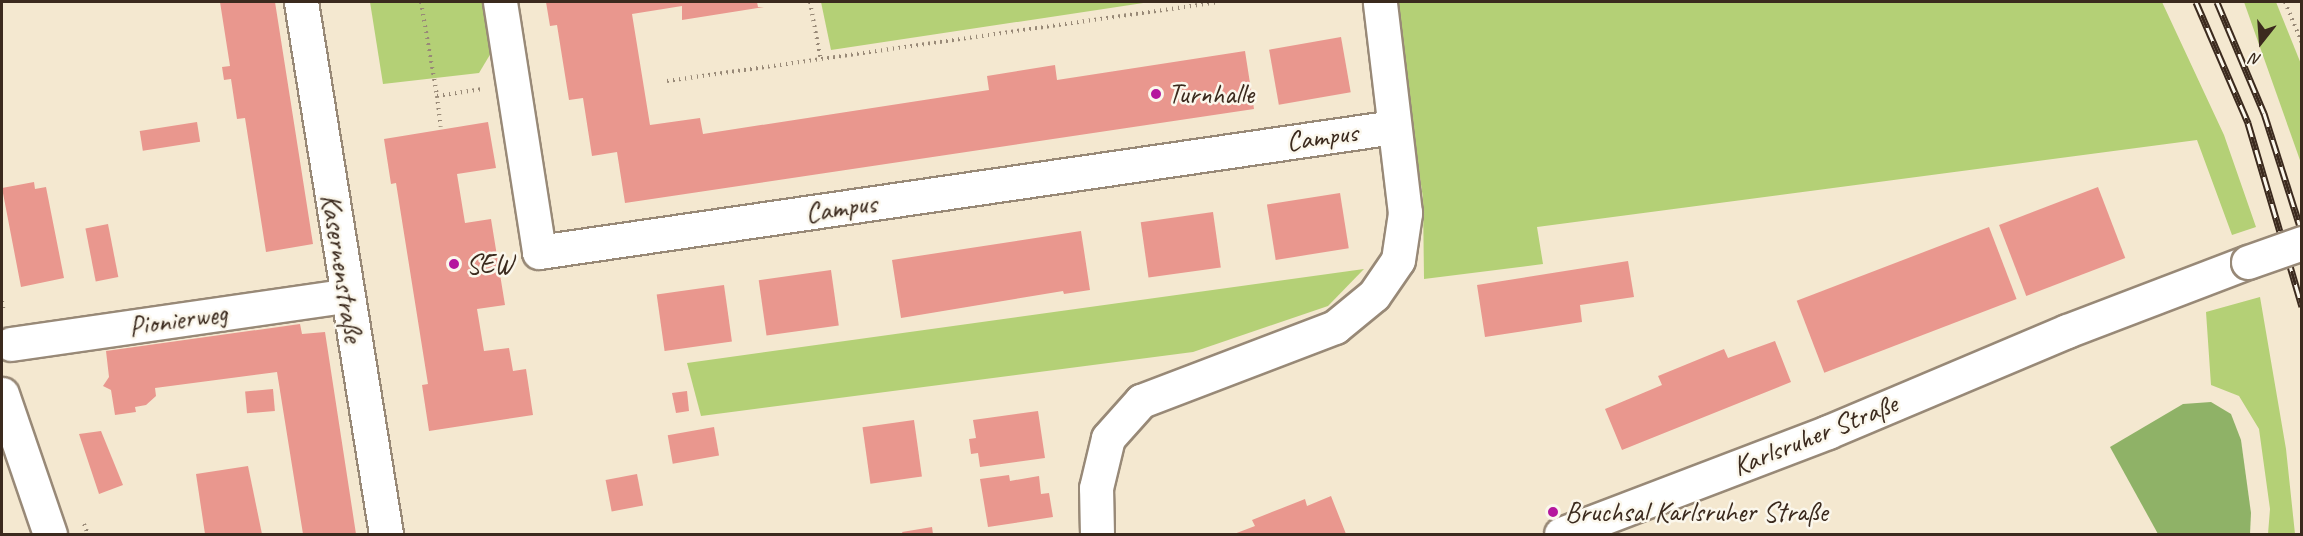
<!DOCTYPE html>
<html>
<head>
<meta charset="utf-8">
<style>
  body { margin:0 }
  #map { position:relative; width:2303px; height:536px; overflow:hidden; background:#f4e8d0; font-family:Caveat,sans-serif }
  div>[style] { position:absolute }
  .green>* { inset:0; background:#b4d076 }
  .forest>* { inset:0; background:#8fb267 }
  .building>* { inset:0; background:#e9978e; transform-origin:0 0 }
  .path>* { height:4px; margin-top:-2px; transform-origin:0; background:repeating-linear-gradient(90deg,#988977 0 1.5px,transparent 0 6px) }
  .roads { filter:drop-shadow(2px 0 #988977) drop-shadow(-2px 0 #988977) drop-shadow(0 2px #988977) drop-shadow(0 -2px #988977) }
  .minor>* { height:33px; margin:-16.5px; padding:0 16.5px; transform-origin:16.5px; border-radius:16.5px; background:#fff }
  .major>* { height:33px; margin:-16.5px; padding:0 16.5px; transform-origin:16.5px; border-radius:16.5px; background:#fff }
  .rail>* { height:7px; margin-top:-3.5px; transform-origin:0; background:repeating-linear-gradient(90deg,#fbf7ec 0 14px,#3b2a1e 0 28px); box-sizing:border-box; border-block:2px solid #3b2a1e }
  .bridges { filter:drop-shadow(2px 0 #988977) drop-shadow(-2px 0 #988977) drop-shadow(0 2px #988977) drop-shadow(0 -2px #988977) }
  .major-bridge>* { height:33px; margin:-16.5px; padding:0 16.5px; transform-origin:16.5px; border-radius:16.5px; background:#fff }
  .dots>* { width:16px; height:16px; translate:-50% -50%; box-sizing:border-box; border:3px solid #fbf7ec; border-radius:50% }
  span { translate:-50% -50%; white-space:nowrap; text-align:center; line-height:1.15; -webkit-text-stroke:5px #fbf7ec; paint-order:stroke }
  .poi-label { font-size:28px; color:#3b2a1e }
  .left { translate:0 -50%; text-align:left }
  .street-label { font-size:28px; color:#3b2a1e }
  .frame { position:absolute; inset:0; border:3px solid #3b2a1e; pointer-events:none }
  .north { position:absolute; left:2231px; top:12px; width:60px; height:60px; -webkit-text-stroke:4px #fbf7ec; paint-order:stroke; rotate:197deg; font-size:16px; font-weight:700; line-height:24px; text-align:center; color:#3b2a1e }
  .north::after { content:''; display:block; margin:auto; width:21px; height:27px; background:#3b2a1e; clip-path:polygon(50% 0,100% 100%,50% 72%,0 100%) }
</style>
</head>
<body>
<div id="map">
  <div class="green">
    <div style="clip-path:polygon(370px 2px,483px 2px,491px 53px,479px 73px,383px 84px)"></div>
    <div style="clip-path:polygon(821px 2px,1150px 2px,831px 50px)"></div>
    <div style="clip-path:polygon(1394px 2px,2162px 2px,2224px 135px,2256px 227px,2232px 235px,2197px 140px,1537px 227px,1543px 264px,1424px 279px,1423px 198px)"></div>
    <div style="clip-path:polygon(2244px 2px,2276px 2px,2301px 64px,2301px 163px)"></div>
    <div style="clip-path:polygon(1364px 269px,1328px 306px,1193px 352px,701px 416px,687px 363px)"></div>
    <div style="clip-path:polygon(2260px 297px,2286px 449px,2295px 534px,2268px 534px,2270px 509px,2259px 429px,2239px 396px,2211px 385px,2206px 312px)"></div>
  </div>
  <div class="forest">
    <div style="clip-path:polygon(2211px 402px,2231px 414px,2241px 440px,2251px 513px,2250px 534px,2158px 534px,2110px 447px,2183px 404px)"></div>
  </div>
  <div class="building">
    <div style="clip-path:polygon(220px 2px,275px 2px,313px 244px,266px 252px,245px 118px,237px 119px,231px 79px,224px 80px,222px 67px,230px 66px)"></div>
    <div style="clip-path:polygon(546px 2px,757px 2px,758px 7px,764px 7px,682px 20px,682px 6px,632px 14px,650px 125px,700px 118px,703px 134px,989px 90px,987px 76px,1055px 65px,1057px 80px,1245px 51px,1254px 109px,625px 203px,617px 152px,592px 156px,583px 98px,569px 100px,557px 25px,550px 26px)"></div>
    <div style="left:1341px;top:37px;width:56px;height:73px;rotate:80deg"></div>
    <div style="left:197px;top:122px;width:20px;height:58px;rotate:81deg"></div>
    <div style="clip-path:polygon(488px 122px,496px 168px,457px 174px,465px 223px,491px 219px,505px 305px,477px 309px,484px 351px,509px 348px,513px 371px,526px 369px,533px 415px,429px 431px,422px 385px,428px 384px,396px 183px,391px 184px,384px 139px)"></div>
    <div style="clip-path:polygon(34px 182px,35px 189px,46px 187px,64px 278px,21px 287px,2px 188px)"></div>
    <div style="left:2098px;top:187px;width:76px;height:106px;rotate:69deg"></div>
    <div style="left:1340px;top:193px;width:56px;height:74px;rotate:81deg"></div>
    <div style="left:1213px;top:212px;width:56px;height:73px;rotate:82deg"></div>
    <div style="left:108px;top:224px;width:54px;height:23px;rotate:79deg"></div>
    <div style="left:1989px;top:227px;width:77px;height:206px;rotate:69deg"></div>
    <div style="clip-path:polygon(1081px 231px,1090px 290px,1064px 294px,1063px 291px,901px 318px,892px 260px)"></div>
    <div style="clip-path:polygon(1628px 261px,1634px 297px,1580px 305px,1582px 322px,1485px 337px,1477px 285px)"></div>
    <div style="left:831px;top:270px;width:56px;height:73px;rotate:82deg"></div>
    <div style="left:724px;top:285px;width:57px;height:68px;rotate:82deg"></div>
    <div style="clip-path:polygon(300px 324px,302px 334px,325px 332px,356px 534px,303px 534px,277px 372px,155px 388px,156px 396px,146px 405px,135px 407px,136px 412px,115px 415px,111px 390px,103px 386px,109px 377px,106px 351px)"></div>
    <div style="clip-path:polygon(1775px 341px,1791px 382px,1622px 450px,1605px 409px,1662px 385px,1658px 376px,1724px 349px,1728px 358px)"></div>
    <div style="left:273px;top:389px;width:22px;height:28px;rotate:85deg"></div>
    <div style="clip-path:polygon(687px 391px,689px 411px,676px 413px,672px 393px)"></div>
    <div style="clip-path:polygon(1038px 411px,1045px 458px,980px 467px,978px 453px,971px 454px,969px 439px,976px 438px,973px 420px)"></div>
    <div style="left:914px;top:420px;width:57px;height:52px;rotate:82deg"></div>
    <div style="left:714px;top:427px;width:29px;height:47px;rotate:80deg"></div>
    <div style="clip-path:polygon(101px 431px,123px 485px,99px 494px,79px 434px)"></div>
    <div style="clip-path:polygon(248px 466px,262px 534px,205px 534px,196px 474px)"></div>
    <div style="left:637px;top:474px;width:32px;height:32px;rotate:79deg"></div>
    <div style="clip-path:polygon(1009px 475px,1010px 481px,1039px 476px,1041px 494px,1049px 493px,1053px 517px,988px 527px,980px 479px)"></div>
    <div style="clip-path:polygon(1331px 496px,1346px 534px,1234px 534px,1255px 526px,1252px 520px,1305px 499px,1307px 506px)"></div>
    <div style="clip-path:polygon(932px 527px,933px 534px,903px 534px,902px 532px)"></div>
  </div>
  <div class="path">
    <div style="left:421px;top:2px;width:95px;rotate:80.3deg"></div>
    <div style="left:437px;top:96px;width:46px;rotate:-8.8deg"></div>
    <div style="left:810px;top:2px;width:60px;rotate:79.4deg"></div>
    <div style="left:2285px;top:2px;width:44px;rotate:67.5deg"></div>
    <div style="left:667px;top:81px;width:558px;rotate:-8.14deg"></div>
    <div style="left:437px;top:96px;width:31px;rotate:83deg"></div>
    <div style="left:2px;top:301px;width:11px;rotate:80deg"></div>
    <div style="left:84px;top:524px;width:11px;rotate:68deg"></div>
  </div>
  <div class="roads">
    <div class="minor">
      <div style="left:301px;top:2px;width:539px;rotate:80.92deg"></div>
      <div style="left:500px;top:2px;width:253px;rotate:81.1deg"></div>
      <div style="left:539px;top:252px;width:864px;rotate:-8.32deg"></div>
      <div style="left:11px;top:344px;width:338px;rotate:-8.2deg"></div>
      <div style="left:1097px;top:534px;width:46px;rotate:-91.2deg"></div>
      <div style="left:1096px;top:488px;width:51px;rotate:-76.5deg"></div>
      <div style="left:1108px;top:438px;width:50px;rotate:-48.3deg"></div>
      <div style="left:1141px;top:401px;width:208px;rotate:-20.9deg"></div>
      <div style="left:1335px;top:327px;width:50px;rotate:-39.4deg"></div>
      <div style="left:1374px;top:295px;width:42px;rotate:-55.6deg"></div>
      <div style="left:1398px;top:260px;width:48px;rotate:-81.5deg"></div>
      <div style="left:1405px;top:213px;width:212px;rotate:-96.8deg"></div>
    </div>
    <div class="major">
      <div style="left:2px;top:394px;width:148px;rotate:71.1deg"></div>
      <div style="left:1561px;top:534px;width:286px;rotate:-20.9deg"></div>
      <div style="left:1828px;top:432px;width:259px;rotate:-22.9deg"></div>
      <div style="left:2067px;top:331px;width:194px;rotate:-20.9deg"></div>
    </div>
  </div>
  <div class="rail">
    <div style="left:2196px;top:2px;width:132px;rotate:66.7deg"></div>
    <div style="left:2248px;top:123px;width:191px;rotate:73.6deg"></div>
    <div style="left:2217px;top:2px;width:121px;rotate:67.1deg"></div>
    <div style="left:2264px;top:113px;width:126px;rotate:72.4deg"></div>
  </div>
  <div class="bridges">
    <div class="major-bridge">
      <div style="left:2248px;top:262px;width:57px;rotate:-19.4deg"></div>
    </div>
  </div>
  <div class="dots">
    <div style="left:1156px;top:94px;background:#b5179e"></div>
    <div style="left:454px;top:264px;background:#b5179e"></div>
    <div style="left:1553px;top:512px;background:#b5179e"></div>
  </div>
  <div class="poi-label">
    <span class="left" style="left:1168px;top:94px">Turnhalle</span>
    <span class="left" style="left:466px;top:264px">SEW</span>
    <span class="left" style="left:1565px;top:512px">Bruchsal Karlsruher Straße</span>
  </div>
  <div class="street-label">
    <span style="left:1322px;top:137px;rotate:-8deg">Campus</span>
    <span style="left:841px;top:208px;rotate:-8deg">Campus</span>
    <span style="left:342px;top:268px;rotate:81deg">Kasernenstraße</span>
    <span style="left:178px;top:320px;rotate:-8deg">Pionierweg</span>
    <span style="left:1815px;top:435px;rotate:-22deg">Karlsruher Straße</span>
  </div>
  <div class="frame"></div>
  <div class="north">N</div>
</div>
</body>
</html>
